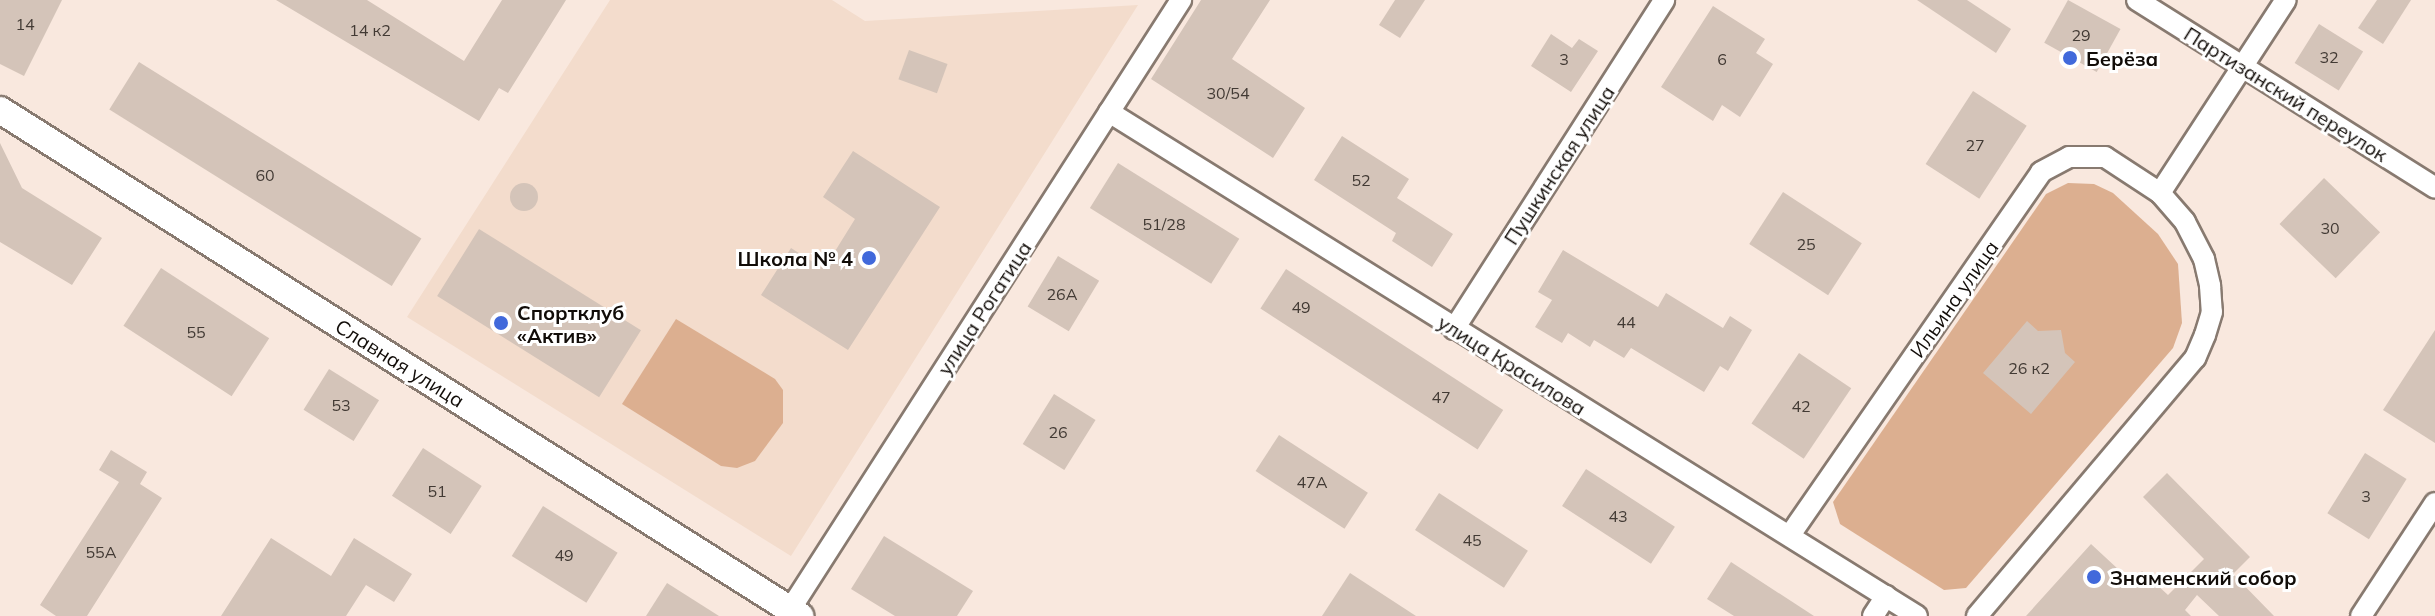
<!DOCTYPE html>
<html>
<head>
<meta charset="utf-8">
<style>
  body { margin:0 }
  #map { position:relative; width:2435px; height:616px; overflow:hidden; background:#f9e8de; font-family:Mulish,sans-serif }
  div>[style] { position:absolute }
  .built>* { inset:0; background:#f3dccc }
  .green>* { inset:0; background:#dcaf90 }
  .building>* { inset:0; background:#d4c4b9; transform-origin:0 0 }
  .round { border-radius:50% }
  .roads { filter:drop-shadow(2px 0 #887a70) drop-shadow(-2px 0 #887a70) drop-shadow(0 2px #887a70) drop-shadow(0 -2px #887a70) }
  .minor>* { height:20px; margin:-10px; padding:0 10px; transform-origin:10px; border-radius:10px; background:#fff }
  .tertiary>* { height:26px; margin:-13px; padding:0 13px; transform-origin:13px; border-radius:13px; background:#fff }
  .dots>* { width:22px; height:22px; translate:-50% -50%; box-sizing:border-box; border:4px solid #fff; border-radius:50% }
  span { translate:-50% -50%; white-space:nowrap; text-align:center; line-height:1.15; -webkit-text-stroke:6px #fff; paint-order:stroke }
  .number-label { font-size:16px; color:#423a34 }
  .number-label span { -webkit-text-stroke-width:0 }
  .poi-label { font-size:20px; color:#110c08; font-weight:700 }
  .left { translate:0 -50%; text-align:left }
  .right { translate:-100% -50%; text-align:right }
  .street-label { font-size:20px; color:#110c08 }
</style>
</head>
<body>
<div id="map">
  <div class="built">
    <div style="clip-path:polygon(610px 0,832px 0,865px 21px,1138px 5px,791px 556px,407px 317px)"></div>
  </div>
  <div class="green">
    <div style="clip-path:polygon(2068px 183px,2094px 184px,2113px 193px,2158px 234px,2178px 264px,2182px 323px,2173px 348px,1966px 588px,1944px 590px,1840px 524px,1833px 502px,2046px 194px)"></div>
    <div style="clip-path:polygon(676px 319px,775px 379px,783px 390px,783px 423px,755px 461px,737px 468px,721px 466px,622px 404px)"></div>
  </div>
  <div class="building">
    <div style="clip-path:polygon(0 0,62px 0,24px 76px,0 64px)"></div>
    <div style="clip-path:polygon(276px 0,367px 0,464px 61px,502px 0,566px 0,508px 93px,499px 88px,479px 121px)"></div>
    <div style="clip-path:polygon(1201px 0,1270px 0,1232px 59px,1305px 108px,1273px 158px,1151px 79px)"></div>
    <div style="clip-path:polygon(1395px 0,1425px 0,1400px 38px,1379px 25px)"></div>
    <div style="clip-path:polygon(1917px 0,1967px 0,2011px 29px,1996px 53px)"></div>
    <div style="left:2068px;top:0;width:60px;height:49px;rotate:29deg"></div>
    <div style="clip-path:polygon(2377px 0,2411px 0,2383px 44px,2358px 28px)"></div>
    <div style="clip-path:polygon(1713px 6px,1765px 39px,1756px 53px,1773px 64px,1740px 117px,1722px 105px,1713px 121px,1661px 87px)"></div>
    <div style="left:2319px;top:24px;width:52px;height:46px;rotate:32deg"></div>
    <div style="clip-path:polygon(1551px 34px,1572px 48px,1579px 39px,1598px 51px,1571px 92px,1531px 66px)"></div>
    <div style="left:909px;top:50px;width:41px;height:31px;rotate:20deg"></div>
    <div style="left:139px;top:62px;width:333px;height:56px;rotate:32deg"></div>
    <div style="left:1973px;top:91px;width:64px;height:87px;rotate:33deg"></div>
    <div style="clip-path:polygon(1342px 136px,1409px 179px,1397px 198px,1453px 234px,1432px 267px,1392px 241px,1396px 233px,1314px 180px)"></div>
    <div style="clip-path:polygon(0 143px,22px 188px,102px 238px,72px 285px,0 242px)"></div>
    <div style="clip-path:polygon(853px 151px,940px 207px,848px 350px,761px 295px,791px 248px,824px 269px,855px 219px,823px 197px)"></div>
    <div style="left:1118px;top:163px;width:143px;height:53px;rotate:32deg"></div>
    <div style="left:2324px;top:178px;width:78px;height:64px;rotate:44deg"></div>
    <div class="round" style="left:510px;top:183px;width:28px;height:28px"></div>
    <div style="left:1783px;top:192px;width:94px;height:62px;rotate:33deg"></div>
    <div style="left:479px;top:229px;width:191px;height:79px;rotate:32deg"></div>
    <div style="clip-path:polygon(1563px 250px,1658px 307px,1666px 293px,1723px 328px,1730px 316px,1752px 330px,1728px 371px,1720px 366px,1704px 392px,1631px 348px,1624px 358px,1594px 340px,1590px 347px,1568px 333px,1562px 343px,1535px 327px,1552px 300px,1538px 292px)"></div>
    <div style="left:1058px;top:256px;width:48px;height:59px;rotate:31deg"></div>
    <div style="left:161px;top:268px;width:129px;height:69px;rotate:33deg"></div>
    <div style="left:1286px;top:269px;width:259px;height:47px;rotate:33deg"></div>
    <div style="clip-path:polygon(2027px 321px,2038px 331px,2061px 330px,2065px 353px,2075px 362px,2031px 414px,1983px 373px)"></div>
    <div style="clip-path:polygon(2435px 330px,2435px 443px,2383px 410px)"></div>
    <div style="left:1799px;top:353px;width:63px;height:85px;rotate:34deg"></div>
    <div style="left:329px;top:369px;width:59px;height:48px;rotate:32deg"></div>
    <div style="left:1054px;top:394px;width:49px;height:59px;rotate:32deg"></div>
    <div style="left:1279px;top:435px;width:106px;height:43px;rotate:33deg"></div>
    <div style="left:423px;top:448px;width:70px;height:57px;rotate:33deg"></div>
    <div style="clip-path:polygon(111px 450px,147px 472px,140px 484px,162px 498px,87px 616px,56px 616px,40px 605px,119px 482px,99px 470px)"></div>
    <div style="left:2365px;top:453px;width:49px;height:71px;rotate:32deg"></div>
    <div style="left:1586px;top:469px;width:106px;height:44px;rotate:33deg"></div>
    <div style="clip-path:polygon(2167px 473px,2250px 557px,2233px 574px,2274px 616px,2219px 616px,2197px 595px,2185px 610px,2191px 616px,2026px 616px,2091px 544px,2132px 582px,2142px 571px,2168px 595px,2204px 559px,2143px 497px)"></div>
    <div style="left:1439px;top:493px;width:106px;height:44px;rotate:33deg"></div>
    <div style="left:543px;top:506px;width:88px;height:59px;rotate:32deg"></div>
    <div style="clip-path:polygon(884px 536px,973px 591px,957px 616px,895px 616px,851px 589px)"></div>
    <div style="clip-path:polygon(271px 538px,331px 576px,354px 538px,412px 574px,394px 602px,366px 585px,346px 616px,221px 616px)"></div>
    <div style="clip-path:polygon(1731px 562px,1814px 616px,1734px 616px,1707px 599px)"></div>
    <div style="clip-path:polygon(1350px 573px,1416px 616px,1322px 616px)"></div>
    <div style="clip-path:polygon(667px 583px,719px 616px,646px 616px)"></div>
  </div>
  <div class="roads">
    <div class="minor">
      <div style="left:2137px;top:0;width:352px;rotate:32.2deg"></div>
      <div style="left:1109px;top:112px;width:952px;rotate:31.95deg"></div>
      <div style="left:2160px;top:193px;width:230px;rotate:-56.9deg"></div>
      <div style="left:1454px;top:329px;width:390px;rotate:-57.4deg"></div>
      <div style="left:1790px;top:535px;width:441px;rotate:-55.3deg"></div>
      <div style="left:2041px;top:172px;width:32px;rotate:-28deg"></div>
      <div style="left:2069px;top:157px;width:36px"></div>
      <div style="left:2105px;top:157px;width:66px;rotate:33.2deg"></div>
      <div style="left:2160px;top:193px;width:38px;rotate:49deg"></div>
      <div style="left:2185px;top:222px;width:42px;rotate:62.8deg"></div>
      <div style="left:2204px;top:259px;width:28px;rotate:77deg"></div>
      <div style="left:2210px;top:286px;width:26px;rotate:86deg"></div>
      <div style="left:2212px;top:312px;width:24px;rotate:107deg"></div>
      <div style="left:2205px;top:335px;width:25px;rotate:113deg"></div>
      <div style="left:2195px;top:358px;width:338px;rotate:130.2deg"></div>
      <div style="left:786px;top:616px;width:732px;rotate:-57.33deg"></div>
      <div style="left:1873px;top:616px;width:24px;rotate:-57deg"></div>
      <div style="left:2361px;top:616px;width:135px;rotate:-56.8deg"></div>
    </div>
    <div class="tertiary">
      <div style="left:0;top:110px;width:947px;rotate:32.31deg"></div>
    </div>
  </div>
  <div class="dots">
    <div style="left:2070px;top:58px;background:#4169db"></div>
    <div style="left:869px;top:258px;background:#4169db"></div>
    <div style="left:501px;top:323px;background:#4169db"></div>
    <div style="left:2094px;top:577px;background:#4169db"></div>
  </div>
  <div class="number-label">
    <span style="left:25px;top:24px">14</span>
    <span style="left:370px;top:30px">14 к2</span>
    <span style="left:2081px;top:35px">29</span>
    <span style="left:2329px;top:57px">32</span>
    <span style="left:1564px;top:59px">3</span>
    <span style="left:1722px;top:59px">6</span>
    <span style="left:1228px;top:93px">30/54</span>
    <span style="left:1975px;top:145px">27</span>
    <span style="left:265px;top:175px">60</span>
    <span style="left:1361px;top:180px">52</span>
    <span style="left:1164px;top:224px">51/28</span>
    <span style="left:2330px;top:228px">30</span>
    <span style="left:1806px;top:244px">25</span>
    <span style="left:1062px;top:294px">26А</span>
    <span style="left:1301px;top:307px">49</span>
    <span style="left:1626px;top:322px">44</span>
    <span style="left:196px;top:332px">55</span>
    <span style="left:2029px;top:368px">26 к2</span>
    <span style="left:1441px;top:397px">47</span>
    <span style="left:341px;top:405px">53</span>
    <span style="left:1801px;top:406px">42</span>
    <span style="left:1058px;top:432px">26</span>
    <span style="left:1312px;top:482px">47А</span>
    <span style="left:437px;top:491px">51</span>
    <span style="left:2366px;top:496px">3</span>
    <span style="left:1618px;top:516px">43</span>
    <span style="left:1472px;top:540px">45</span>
    <span style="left:101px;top:552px">55А</span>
    <span style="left:564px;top:555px">49</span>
  </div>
  <div class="poi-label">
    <span class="left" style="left:2086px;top:58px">Берёза</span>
    <span class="right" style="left:853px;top:258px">Школа № 4</span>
    <span class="left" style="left:517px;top:324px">Спортклуб<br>«Актив»</span>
    <span class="left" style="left:2110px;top:577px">Знаменский собор</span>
  </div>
  <div class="street-label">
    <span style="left:2286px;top:94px;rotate:32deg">Партизанский переулок</span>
    <span style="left:1559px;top:165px;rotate:-57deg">Пушкинская улица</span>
    <span style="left:1954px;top:299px;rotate:-55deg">Ильина улица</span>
    <span style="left:984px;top:308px;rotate:-57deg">улица Рогатица</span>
    <span style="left:400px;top:363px;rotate:32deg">Славная улица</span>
    <span style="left:1512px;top:365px;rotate:32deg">улица Красилова</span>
  </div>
</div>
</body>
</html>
